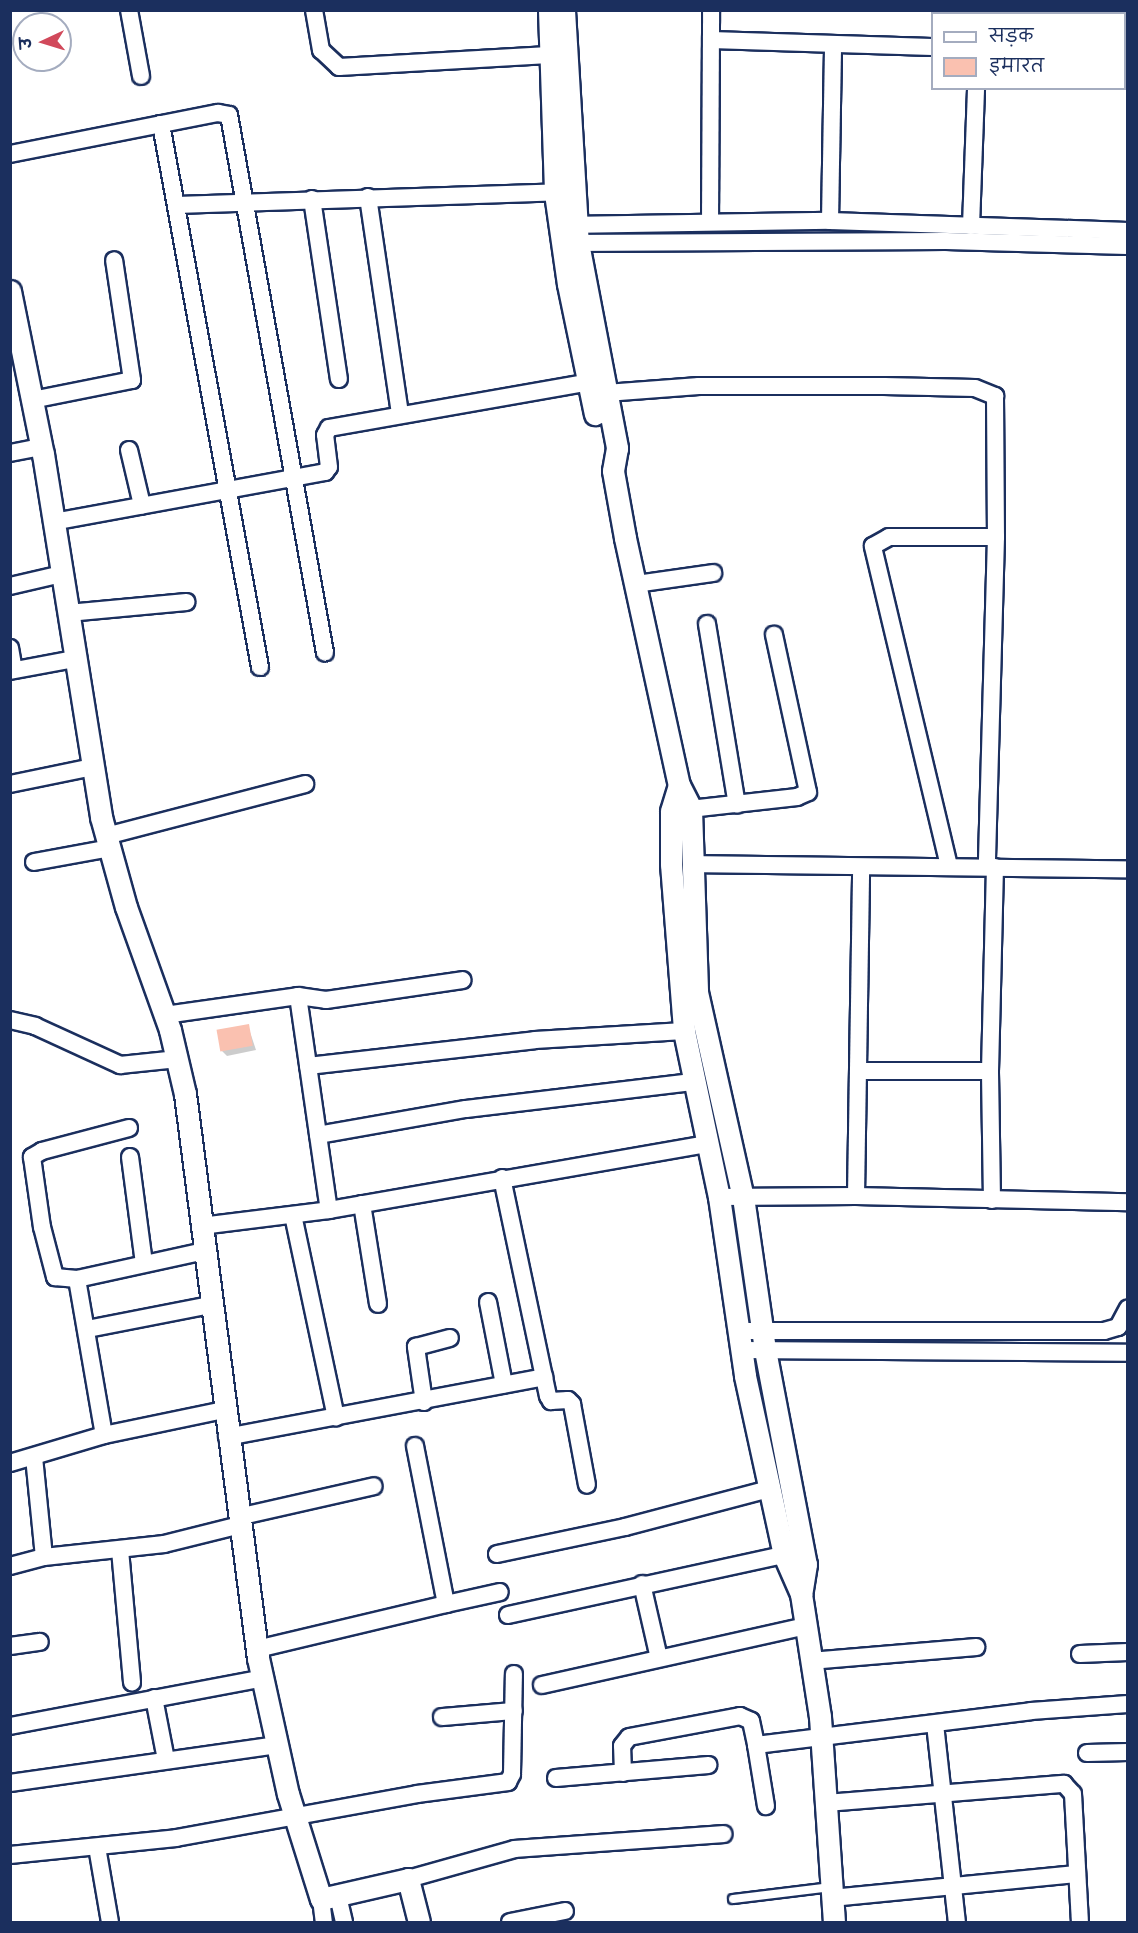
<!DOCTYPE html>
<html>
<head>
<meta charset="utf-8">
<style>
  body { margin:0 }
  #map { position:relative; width:1138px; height:1933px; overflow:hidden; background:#fff; font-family:"Architects Daughter","Playpen Sans Deva",sans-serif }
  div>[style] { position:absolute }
  .shadow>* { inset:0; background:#0003 }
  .building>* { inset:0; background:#fac1b0; transform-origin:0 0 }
  .roads { filter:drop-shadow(2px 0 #1b2f5e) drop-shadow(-2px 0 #1b2f5e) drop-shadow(0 2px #1b2f5e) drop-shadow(0 -2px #1b2f5e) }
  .service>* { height:8px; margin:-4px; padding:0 4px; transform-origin:4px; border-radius:4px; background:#fff }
  .minor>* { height:16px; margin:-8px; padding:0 8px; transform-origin:8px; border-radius:8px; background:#fff }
  .tertiary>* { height:21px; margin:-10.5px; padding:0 10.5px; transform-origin:10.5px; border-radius:10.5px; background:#fff }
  span { translate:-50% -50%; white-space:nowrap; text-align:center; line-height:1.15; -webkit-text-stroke:6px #fff; paint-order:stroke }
  .frame { position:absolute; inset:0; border:12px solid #1b2f5e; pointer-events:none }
  .legend { position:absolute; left:931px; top:12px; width:195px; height:78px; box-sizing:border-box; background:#fff; border:2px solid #a4acbf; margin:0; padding:8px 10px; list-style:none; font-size:18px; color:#1b2f5e }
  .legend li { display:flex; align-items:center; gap:12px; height:30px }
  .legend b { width:30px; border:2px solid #a4acbf }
  .north { position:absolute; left:12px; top:12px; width:60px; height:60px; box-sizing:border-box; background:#fff; border:2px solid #a4acbf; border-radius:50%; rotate:266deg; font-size:16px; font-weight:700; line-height:24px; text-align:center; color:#1b2f5e }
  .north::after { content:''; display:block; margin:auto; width:21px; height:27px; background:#d1495b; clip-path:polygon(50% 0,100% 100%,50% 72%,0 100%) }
</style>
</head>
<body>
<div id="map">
  <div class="shadow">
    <div style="clip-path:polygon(248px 1026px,256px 1050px,227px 1056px,222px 1051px)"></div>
  </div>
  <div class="building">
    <div style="left:249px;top:1024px;width:22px;height:33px;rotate:80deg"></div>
  </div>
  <div class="roads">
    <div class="service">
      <div style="left:733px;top:1899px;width:99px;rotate:-7deg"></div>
    </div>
    <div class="minor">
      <div style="left:129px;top:10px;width:67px;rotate:79.7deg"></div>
      <div style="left:314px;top:10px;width:41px;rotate:80.1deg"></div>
      <div style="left:321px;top:50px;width:25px;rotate:43deg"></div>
      <div style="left:339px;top:67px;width:210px;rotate:-3.3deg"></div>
      <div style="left:978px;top:14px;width:4px;rotate:-90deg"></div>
      <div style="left:711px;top:40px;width:221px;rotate:1.8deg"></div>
      <div style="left:161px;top:124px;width:552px;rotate:79.67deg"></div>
      <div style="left:10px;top:154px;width:212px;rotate:-11.2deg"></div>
      <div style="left:218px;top:113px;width:11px;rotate:10deg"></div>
      <div style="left:229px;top:115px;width:546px;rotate:79.88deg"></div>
      <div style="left:368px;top:197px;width:220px;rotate:81.6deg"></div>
      <div style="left:312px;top:199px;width:182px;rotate:81.5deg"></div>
      <div style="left:177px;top:205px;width:389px;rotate:-1.9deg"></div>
      <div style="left:710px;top:221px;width:211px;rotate:-89.7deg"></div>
      <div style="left:830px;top:221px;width:177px;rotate:-89deg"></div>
      <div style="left:566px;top:225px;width:264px;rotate:-0.9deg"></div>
      <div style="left:830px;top:221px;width:298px;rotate:1.9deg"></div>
      <div style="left:971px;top:226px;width:138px;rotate:-87.9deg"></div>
      <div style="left:568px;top:243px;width:377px;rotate:-0.3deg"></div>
      <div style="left:945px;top:241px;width:183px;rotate:1.6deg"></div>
      <div style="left:606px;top:393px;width:93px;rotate:-4.3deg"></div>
      <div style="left:699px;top:386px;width:185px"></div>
      <div style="left:884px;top:386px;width:91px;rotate:1.3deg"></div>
      <div style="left:975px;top:388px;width:22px;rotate:22deg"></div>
      <div style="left:995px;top:396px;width:141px;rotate:89.6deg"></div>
      <div style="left:996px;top:537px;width:330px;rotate:91.6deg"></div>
      <div style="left:32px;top:400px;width:102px;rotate:-11.3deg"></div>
      <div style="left:132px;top:380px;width:121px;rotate:-98.5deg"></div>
      <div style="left:129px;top:450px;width:57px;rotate:76.7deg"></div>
      <div style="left:10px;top:453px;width:32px;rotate:-11deg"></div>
      <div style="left:53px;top:522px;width:277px;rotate:-10.4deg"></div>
      <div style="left:325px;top:472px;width:6px;rotate:-51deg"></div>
      <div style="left:329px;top:467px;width:32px;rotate:-97deg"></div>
      <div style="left:325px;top:435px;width:8px;rotate:-60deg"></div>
      <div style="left:329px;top:428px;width:264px;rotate:-10deg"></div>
      <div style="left:636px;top:584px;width:78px;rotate:-8.1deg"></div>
      <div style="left:10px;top:586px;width:53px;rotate:-13deg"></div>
      <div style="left:68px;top:613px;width:119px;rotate:-5.3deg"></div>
      <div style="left:707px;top:624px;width:183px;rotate:80.6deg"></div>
      <div style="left:10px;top:648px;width:22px;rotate:80deg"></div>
      <div style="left:10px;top:671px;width:66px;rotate:-10.5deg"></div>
      <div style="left:10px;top:784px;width:85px;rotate:-11.6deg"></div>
      <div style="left:681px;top:810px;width:117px;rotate:-6.4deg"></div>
      <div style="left:797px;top:797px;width:12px;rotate:-24deg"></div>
      <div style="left:808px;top:792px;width:161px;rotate:-102.2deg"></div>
      <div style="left:106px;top:836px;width:206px;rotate:-14.6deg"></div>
      <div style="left:34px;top:862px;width:77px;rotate:-10.4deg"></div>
      <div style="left:692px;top:864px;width:436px;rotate:0.7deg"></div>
      <div style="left:949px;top:866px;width:329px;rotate:-103.4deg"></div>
      <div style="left:873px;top:546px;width:18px;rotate:-29deg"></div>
      <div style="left:889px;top:537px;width:107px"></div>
      <div style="left:298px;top:996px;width:216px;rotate:81.8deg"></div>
      <div style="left:165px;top:1015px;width:134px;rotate:-8.1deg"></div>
      <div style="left:298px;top:996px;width:28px;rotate:8deg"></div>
      <div style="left:326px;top:1000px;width:138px;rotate:-8.3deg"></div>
      <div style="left:10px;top:1020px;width:26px;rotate:13deg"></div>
      <div style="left:35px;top:1026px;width:94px;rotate:24.6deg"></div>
      <div style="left:120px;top:1065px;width:58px;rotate:-5.9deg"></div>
      <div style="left:308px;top:1066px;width:228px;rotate:-6.5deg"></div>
      <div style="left:535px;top:1040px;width:149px;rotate:-3.5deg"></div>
      <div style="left:861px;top:1071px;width:129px"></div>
      <div style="left:129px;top:1128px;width:90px;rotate:165.2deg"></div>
      <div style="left:42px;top:1151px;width:12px;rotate:149deg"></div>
      <div style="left:32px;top:1157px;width:71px;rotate:81.9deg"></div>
      <div style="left:42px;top:1227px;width:52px;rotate:75.4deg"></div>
      <div style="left:55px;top:1277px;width:22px;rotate:5deg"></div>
      <div style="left:77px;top:1279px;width:130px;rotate:-12.4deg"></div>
      <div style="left:318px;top:1135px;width:150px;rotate:-10deg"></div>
      <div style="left:466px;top:1109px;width:230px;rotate:-6.8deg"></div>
      <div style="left:130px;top:1157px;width:107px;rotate:82.5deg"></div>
      <div style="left:502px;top:1178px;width:223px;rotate:78.1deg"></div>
      <div style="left:548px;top:1396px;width:6px;rotate:59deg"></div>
      <div style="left:551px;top:1401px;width:17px;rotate:-3deg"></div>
      <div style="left:568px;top:1400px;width:6px;rotate:45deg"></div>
      <div style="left:572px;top:1404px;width:82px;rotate:79.5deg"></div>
      <div style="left:856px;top:1196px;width:328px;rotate:-89.1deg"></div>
      <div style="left:719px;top:1197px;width:137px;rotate:-0.4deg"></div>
      <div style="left:856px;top:1196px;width:272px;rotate:1.3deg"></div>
      <div style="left:992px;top:1200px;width:129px;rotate:-90.9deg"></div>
      <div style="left:990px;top:1071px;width:204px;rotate:-88.6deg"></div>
      <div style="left:362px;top:1204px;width:101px;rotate:80.9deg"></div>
      <div style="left:293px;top:1215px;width:207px;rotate:78deg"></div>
      <div style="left:201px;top:1226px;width:129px;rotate:-7.1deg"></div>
      <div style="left:329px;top:1210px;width:385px;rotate:-9.9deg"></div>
      <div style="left:77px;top:1279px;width:158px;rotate:80.2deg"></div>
      <div style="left:488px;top:1302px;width:84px;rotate:79deg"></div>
      <div style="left:87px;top:1329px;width:126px;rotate:-11deg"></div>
      <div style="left:737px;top:1331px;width:367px"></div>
      <div style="left:1104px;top:1331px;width:15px;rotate:-16deg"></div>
      <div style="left:1118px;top:1327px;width:21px;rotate:-62deg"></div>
      <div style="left:741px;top:1350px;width:387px;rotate:0.4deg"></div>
      <div style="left:424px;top:1402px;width:56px;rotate:-98.3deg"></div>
      <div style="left:416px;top:1347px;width:35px;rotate:-15deg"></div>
      <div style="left:227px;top:1437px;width:323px;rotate:-10.7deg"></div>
      <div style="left:34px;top:1457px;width:100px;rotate:84.3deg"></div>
      <div style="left:10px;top:1463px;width:98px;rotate:-16.6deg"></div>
      <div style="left:104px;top:1435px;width:123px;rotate:-11.8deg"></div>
      <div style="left:238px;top:1517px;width:139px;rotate:-12.8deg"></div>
      <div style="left:120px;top:1550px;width:133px;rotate:84.8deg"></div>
      <div style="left:497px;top:1554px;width:131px;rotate:-11.9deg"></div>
      <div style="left:625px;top:1527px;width:149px;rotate:-14.8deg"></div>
      <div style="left:10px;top:1566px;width:35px;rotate:-15deg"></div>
      <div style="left:44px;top:1557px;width:121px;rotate:-6.2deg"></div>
      <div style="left:164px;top:1544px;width:78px;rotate:-14deg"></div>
      <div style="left:642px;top:1584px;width:76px;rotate:77.1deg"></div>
      <div style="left:446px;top:1604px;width:55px;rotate:-12.5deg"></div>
      <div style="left:508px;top:1615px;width:282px;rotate:-12.3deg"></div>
      <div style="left:10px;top:1646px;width:30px;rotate:-8deg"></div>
      <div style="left:257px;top:1649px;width:194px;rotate:-13.4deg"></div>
      <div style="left:446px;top:1604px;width:161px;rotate:-101.1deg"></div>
      <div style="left:1080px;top:1654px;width:48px;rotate:-2.4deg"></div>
      <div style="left:810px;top:1661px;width:167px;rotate:-4.8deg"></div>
      <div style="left:542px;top:1685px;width:270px;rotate:-12.6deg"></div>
      <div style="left:154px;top:1698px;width:63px;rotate:79deg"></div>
      <div style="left:442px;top:1717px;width:72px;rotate:-4.8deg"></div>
      <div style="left:935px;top:1724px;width:199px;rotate:83.7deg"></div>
      <div style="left:10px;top:1726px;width:258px;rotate:-10.7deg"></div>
      <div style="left:756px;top:1745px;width:62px;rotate:80.7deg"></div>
      <div style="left:1087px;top:1753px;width:41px;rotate:-1.4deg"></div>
      <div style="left:623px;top:1773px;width:27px;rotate:-92deg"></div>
      <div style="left:622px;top:1746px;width:11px;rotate:-52deg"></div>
      <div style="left:629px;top:1737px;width:113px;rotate:-10.7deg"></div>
      <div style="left:740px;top:1716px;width:12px;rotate:24deg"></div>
      <div style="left:751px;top:1721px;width:25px;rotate:78deg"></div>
      <div style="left:756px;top:1745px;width:277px;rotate:-7deg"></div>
      <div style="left:1031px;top:1711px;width:97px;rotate:-4.1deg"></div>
      <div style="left:556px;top:1778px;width:153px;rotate:-4.9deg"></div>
      <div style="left:10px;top:1783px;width:270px;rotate:-8.1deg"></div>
      <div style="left:826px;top:1803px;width:239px;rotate:-4.6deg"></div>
      <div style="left:1064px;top:1784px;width:13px;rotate:48deg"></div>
      <div style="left:1073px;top:1794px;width:128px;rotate:86.9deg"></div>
      <div style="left:97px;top:1847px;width:76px;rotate:80.2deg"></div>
      <div style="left:10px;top:1855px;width:167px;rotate:-5.8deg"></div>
      <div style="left:176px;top:1838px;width:245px;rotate:-10.3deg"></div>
      <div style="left:417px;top:1794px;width:92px;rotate:-7.5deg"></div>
      <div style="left:508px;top:1782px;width:9px;rotate:-63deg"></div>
      <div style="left:512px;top:1774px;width:100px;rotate:-88.9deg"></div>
      <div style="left:408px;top:1879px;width:111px;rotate:-15.7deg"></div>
      <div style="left:515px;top:1849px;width:209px;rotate:-4.1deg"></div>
      <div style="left:338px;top:1896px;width:27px;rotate:77deg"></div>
      <div style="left:832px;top:1898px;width:245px;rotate:-5.6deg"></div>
      <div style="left:321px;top:1899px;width:23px;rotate:83deg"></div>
      <div style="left:510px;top:1922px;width:56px;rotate:-11.3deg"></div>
    </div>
    <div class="tertiary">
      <div style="left:549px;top:10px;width:183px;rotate:88.1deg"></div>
      <div style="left:555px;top:193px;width:92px;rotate:81.9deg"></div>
      <div style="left:568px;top:284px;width:133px;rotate:78.3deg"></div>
      <div style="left:564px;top:10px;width:233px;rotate:86.6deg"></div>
      <div style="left:578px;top:243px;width:209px;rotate:79.2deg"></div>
      <div style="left:617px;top:448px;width:23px;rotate:100deg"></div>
      <div style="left:613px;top:471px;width:68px;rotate:79.8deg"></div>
      <div style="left:625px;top:538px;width:253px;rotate:77.7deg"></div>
      <div style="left:679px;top:785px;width:27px;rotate:63deg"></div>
      <div style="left:691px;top:809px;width:183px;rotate:88.1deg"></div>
      <div style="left:697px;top:992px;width:210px;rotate:77.4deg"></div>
      <div style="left:743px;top:1197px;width:155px;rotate:81.8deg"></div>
      <div style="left:765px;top:1350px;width:218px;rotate:79.2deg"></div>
      <div style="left:806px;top:1564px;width:30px;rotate:99deg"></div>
      <div style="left:10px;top:291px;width:166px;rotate:78.6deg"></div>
      <div style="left:43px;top:454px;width:368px;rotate:80.9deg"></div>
      <div style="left:101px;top:817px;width:93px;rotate:74.5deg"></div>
      <div style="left:126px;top:907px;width:131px;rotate:70.3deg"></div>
      <div style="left:170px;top:1030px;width:66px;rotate:76.8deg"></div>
      <div style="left:185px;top:1094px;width:569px;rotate:82.63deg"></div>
      <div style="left:258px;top:1658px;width:139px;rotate:77.6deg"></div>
      <div style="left:288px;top:1794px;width:110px;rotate:72.6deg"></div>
      <div style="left:321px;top:1899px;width:89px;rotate:-12.9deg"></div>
      <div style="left:408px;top:1879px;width:44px;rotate:75.7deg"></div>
      <div style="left:679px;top:785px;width:27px;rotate:107deg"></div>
      <div style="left:671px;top:811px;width:53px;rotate:90deg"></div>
      <div style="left:671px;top:864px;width:168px;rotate:85.5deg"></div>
      <div style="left:684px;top:1031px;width:170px;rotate:78.1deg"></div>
      <div style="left:719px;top:1197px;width:181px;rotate:81.7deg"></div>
      <div style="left:745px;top:1376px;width:183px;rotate:77.7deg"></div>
      <div style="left:784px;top:1555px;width:43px;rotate:66.4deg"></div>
      <div style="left:801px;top:1594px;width:124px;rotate:81.2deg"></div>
      <div style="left:820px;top:1717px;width:205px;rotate:86.1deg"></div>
    </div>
  </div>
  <div class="frame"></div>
  <ul class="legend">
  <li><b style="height:8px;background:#fff"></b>सड़क</li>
  <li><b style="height:16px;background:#fac1b0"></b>इमारत</li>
  </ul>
  <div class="north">उ</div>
</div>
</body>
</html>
